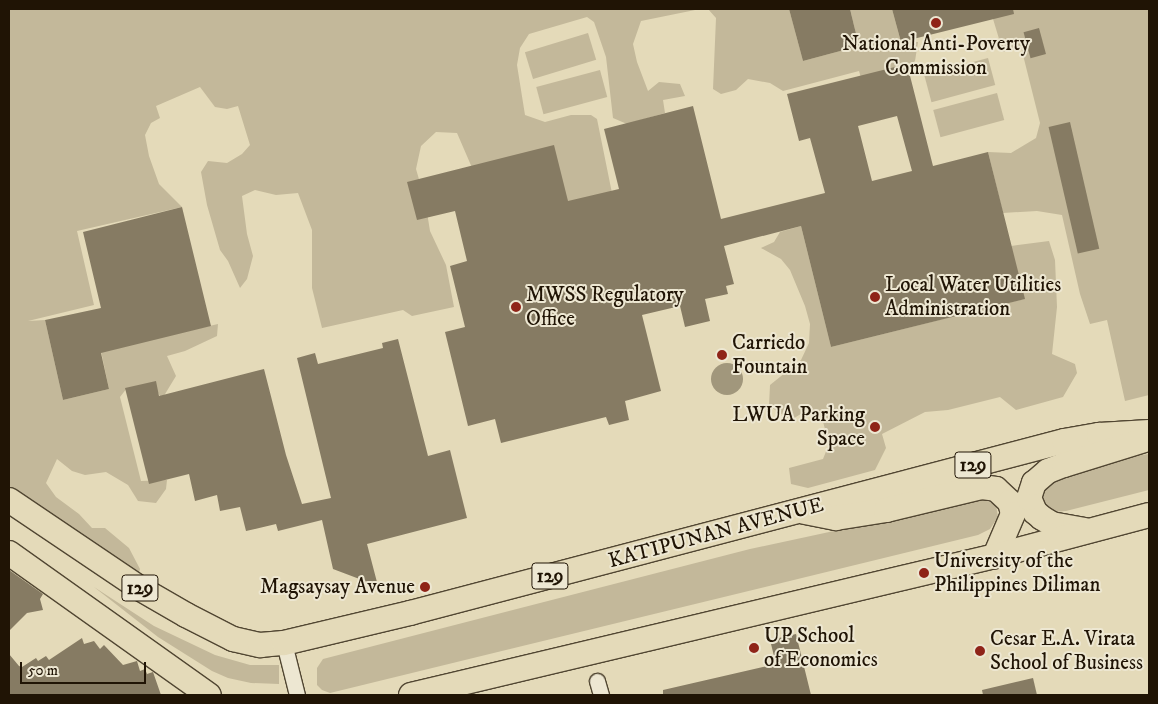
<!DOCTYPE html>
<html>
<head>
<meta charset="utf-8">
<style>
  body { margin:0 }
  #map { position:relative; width:1158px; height:704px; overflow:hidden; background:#e4dab9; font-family:"IM FELL DW Pica",serif }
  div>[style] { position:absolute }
  .green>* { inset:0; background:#c3b89a; transform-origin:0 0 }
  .water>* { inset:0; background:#a1977c }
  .round { border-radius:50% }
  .building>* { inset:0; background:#867b63; transform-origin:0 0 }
  .roads { filter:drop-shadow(1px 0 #514632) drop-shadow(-1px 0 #514632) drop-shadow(0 1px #514632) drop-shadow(0 -1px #514632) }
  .minor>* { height:15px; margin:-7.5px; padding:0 7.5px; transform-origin:7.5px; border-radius:7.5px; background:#ede7d2 }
  .primary>* { height:24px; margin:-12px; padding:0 12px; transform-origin:12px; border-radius:12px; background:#e4dab9 }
  .dots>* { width:14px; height:14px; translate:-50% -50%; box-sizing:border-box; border:2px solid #ede7d2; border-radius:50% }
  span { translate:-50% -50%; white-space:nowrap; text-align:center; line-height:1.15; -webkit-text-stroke:4px #ede7d2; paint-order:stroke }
  .shield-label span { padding:1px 4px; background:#ede7d2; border:1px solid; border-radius:4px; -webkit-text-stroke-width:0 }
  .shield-label { font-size:20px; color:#201405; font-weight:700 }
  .poi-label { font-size:21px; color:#201405 }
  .left { translate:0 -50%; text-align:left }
  .right { translate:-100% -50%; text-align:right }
  .street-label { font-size:21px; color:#201405 }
  .frame { position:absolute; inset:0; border:10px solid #201405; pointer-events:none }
  .scale { position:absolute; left:20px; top:662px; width:126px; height:22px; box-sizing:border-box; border:2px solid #201405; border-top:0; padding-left:6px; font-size:15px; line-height:18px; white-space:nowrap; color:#201405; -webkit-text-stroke:4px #ede7d2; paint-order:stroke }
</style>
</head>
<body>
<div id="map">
  <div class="green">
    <div style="clip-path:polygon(9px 9px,700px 9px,641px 21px,633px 44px,637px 62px,648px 91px,659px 82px,680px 84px,685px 96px,663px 100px,665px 113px,627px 124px,613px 118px,606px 57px,594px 22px,587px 17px,529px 34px,520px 48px,517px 65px,525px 115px,545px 122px,571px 115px,591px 115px,597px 119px,614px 203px,572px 214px,473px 170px,457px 133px,436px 132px,421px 146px,416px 169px,425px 200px,430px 231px,446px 265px,454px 307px,412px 316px,403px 310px,322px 328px,312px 288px,312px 230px,298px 193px,276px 195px,255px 190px,242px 196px,247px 234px,253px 256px,247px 279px,240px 288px,228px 261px,220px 250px,207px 205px,201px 172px,208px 161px,227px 163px,242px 154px,250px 145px,238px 106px,227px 109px,215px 107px,200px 87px,156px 106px,160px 118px,151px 123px,145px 135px,149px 156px,159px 184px,182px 207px,77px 231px,94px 305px,28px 321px,45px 320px,63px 400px,109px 389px,101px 351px,218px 324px,217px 336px,185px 351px,167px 356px,176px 376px,162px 399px,158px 393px,127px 388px,120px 397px,141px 481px,167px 480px,166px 489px,156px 503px,138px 501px,128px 485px,106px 472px,85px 475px,72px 471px,57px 459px,46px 483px,56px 497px,79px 514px,92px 528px,105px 528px,129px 548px,140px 569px,139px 573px,102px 556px,9px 490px)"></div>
    <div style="clip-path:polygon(708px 9px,789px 9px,803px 61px,859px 46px,850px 9px,892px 9px,901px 42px,918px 42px,915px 61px,897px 75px,864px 89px,859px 71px,783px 91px,770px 83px,748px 79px,736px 90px,721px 94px,713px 89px,716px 18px)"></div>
    <div style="clip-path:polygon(990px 9px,1149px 9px,1149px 395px,1125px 401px,1107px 320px,1090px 324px,1080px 294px,1062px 215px,1037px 211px,1003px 213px,988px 152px,1011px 153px,1036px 138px,1040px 123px,1021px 47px,1003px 52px)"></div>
    <div style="left:588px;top:33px;width:28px;height:66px;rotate:73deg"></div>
    <div style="left:988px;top:58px;width:28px;height:66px;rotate:75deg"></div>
    <div style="left:600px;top:70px;width:28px;height:66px;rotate:75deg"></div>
    <div style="left:997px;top:93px;width:28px;height:66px;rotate:75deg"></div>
    <div style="clip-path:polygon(801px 226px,831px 347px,1024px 299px,1011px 246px,1049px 241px,1055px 260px,1057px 307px,1052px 354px,1075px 364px,1077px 373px,1063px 397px,1016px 410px,1000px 397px,948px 410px,925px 412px,882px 434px,886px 448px,875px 470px,808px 488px,791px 484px,789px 468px,823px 459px,829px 444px,822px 418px,804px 412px,791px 420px,769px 406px,770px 385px,801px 360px,809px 343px,810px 324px,805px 306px,790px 270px,781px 259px,761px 248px,774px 242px,780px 232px)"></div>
    <div style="clip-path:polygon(1149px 454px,1149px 490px,1066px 511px,1053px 512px,1042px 509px,1040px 489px,1052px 481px,1134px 456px)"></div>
    <div style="clip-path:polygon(973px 501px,987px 501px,996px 505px,998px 517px,990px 529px,978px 535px,330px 693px,322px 690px,317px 685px,317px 668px,323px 659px,750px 549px)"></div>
    <div style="clip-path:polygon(94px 587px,154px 626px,215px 655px,250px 665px,279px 665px,279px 684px,251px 683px,228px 678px,212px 671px,158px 637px)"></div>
  </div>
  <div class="water">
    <div class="round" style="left:711px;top:363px;width:32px;height:32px"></div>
  </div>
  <div class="building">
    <div style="clip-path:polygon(789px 9px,850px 9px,859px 46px,803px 61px)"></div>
    <div style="clip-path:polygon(892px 9px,1013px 9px,1014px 14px,901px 42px)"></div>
    <div style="left:1039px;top:28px;width:27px;height:16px;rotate:75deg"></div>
    <div style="clip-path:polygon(evenodd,907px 64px,933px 166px,988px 152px,1025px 299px,831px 347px,801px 226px,724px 246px,734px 284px,726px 286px,728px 294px,705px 299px,710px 321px,685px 327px,680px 306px,642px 315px,661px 391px,625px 401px,629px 420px,609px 425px,606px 417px,501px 443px,495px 419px,468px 426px,445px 332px,465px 327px,450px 266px,467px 261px,455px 211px,417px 220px,407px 182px,554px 145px,568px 201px,619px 189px,604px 129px,693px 106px,721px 219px,825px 193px,810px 138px,799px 141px,787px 94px,907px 64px,897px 116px,912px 171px,872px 181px,858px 126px,897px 116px)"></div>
    <div style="left:1070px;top:122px;width:130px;height:22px;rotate:77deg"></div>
    <div style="clip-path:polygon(182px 207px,211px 326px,101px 353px,109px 389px,63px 400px,45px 320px,101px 308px,83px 232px)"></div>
    <div style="clip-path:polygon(398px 339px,428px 456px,450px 450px,467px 518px,367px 544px,378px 586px,333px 569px,322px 520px,278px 531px,276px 524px,246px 531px,240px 507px,220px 511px,217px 495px,195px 501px,189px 474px,149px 484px,125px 388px,156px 381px,159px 396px,264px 369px,286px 455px,302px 504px,331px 498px,297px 358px,315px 353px,318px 364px,383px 348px,382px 343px)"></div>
    <div style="clip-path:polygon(9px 570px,43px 594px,40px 599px,43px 610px,27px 613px,9px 631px)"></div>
    <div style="clip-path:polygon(796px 634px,811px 695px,663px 695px,663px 690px,776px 664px,770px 640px)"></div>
    <div style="clip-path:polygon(82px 638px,84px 644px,94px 641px,100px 649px,104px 645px,123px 665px,137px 661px,140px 671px,145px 669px,147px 674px,153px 672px,161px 695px,9px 695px,9px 654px,19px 666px,22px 667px,36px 658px,38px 661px,46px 656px,49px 660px)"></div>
    <div style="clip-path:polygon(1033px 678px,1037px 695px,983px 695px,982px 690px)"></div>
  </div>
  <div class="roads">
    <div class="minor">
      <div style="left:284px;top:643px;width:54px;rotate:76deg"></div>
      <div style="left:597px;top:681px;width:15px;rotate:74deg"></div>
    </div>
    <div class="primary">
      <div style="left:9px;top:500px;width:159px;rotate:34deg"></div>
      <div style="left:141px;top:589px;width:52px;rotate:30deg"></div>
      <div style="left:186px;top:615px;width:53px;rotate:27.1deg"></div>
      <div style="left:233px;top:639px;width:28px;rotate:13deg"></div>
      <div style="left:260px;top:645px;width:24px;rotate:-5deg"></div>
      <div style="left:284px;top:643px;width:130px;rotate:-13.4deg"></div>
      <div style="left:410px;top:613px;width:676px;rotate:-14.73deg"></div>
      <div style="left:1064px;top:441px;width:36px;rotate:-10deg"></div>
      <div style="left:1099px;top:435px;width:50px;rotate:-3.4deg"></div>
      <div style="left:805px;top:512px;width:32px;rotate:11deg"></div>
      <div style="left:836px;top:518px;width:51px;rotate:-9.1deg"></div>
      <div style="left:886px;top:510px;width:99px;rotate:-13.5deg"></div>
      <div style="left:982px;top:487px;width:14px;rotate:8deg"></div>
      <div style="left:996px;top:489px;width:19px;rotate:43deg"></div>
      <div style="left:1010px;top:502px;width:12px;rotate:76deg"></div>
      <div style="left:1013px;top:514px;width:46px;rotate:113.2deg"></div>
      <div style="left:1085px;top:530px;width:34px;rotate:-170deg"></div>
      <div style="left:1052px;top:524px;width:12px;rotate:-149deg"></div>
      <div style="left:1042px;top:518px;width:9px;rotate:-139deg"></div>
      <div style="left:1035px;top:512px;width:15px;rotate:-113deg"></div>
      <div style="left:1029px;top:498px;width:16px;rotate:-72deg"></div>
      <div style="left:1034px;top:483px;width:18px;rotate:-41deg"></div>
      <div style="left:1048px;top:471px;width:17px;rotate:-21deg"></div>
      <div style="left:1064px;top:465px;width:85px;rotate:-17.2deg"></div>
      <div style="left:9px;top:553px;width:245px;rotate:35.4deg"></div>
      <div style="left:411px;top:695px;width:600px;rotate:-13.39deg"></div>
      <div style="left:995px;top:556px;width:159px;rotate:-14.9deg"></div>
    </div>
  </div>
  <div class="dots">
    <div style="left:936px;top:23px;background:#8f2418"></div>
    <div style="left:875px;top:297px;background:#8f2418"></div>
    <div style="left:516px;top:307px;background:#8f2418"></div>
    <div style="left:722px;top:355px;background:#8f2418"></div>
    <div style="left:875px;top:427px;background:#8f2418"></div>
    <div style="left:924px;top:573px;background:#8f2418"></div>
    <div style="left:425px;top:587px;background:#8f2418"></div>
    <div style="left:754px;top:648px;background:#8f2418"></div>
    <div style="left:980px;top:651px;background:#8f2418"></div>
  </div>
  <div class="shield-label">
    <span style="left:973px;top:465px">129</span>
    <span style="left:550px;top:576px">129</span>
    <span style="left:140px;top:588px">129</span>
  </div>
  <div class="poi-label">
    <span style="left:936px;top:56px">National Anti-Poverty<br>Commission</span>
    <span class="left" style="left:885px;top:297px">Local Water Utilities<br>Administration</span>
    <span class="left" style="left:526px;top:307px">MWSS Regulatory<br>Office</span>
    <span class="left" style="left:732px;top:355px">Carriedo<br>Fountain</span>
    <span class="right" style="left:865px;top:427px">LWUA Parking<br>Space</span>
    <span class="left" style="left:934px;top:573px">University of the<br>Philippines Diliman</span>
    <span class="right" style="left:415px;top:587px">Magsaysay Avenue</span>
    <span class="left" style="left:764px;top:648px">UP School<br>of Economics</span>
    <span class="left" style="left:990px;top:651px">Cesar E.A. Virata<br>School of Business</span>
  </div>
  <div class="street-label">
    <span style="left:716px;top:533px;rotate:-15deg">KATIPUNAN AVENUE</span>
  </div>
  <div class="frame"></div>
  <div class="scale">50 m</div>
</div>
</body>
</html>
